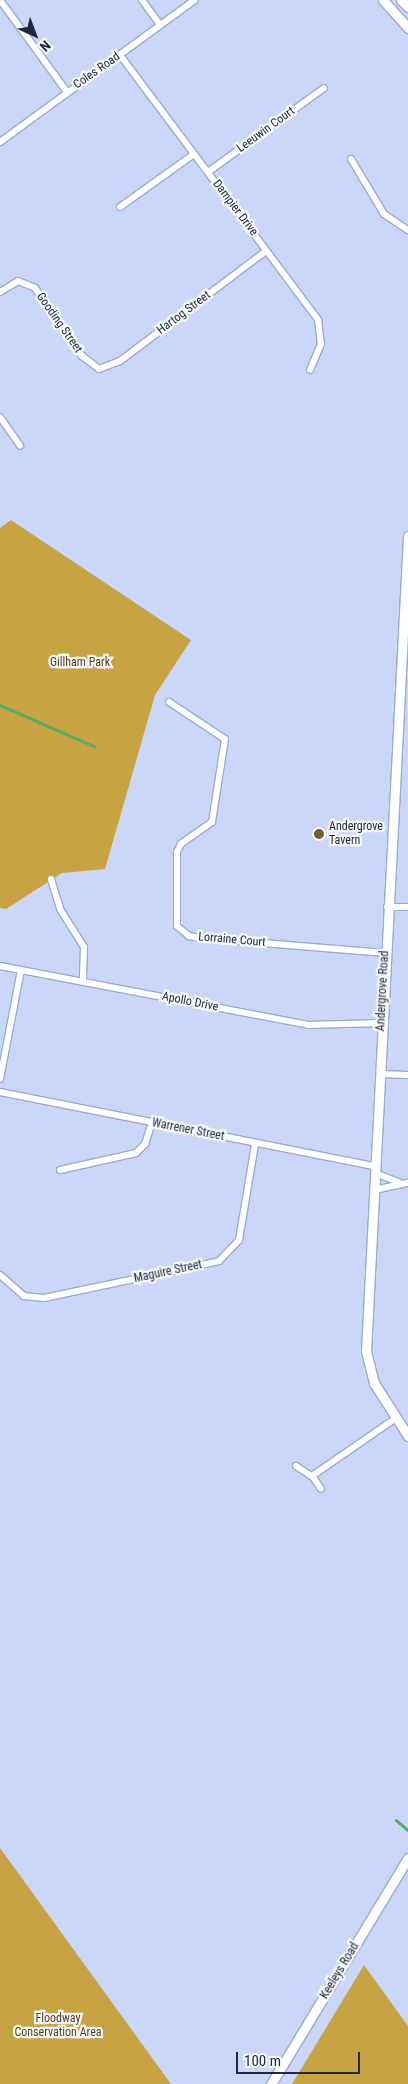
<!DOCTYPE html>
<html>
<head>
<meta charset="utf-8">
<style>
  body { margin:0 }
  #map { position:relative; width:408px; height:2084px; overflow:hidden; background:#cad7f8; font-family:"Roboto Condensed",sans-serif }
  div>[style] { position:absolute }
  .green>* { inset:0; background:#c8a343 }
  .stream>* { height:2.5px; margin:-1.25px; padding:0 1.25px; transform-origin:1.25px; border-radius:1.25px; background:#59ac67 }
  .roads { filter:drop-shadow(1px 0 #9aaad1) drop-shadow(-1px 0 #9aaad1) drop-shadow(0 1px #9aaad1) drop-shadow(0 -1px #9aaad1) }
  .minor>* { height:6px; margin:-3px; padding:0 3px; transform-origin:3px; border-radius:3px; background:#fff }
  .tertiary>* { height:9px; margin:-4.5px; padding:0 4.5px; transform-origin:4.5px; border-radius:4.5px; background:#fff }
  .dots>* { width:14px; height:14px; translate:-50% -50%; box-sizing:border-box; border:2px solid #f7f9fd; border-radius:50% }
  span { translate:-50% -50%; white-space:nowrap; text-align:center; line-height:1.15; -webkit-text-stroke:4.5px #f7f9fd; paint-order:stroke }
  .street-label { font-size:12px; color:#222938 }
  .park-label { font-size:12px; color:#524116 }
  .poi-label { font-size:12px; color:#222938 }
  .left { translate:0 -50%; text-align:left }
  .north { position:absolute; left:10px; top:10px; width:50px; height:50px; -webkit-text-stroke:4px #f7f9fd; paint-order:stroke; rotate:137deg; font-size:14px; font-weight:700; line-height:20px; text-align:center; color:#222938 }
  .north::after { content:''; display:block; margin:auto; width:18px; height:22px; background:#222938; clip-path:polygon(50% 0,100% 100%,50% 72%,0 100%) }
  .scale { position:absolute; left:236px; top:2052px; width:124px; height:22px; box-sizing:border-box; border:2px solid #222938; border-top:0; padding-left:6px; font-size:15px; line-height:18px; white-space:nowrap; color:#222938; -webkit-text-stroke:4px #f7f9fd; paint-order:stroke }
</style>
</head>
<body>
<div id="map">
  <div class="green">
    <div style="clip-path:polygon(11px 520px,191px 640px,155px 695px,105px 869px,62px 873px,6px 909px,0 908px,0 528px)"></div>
    <div style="clip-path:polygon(0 1848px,171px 2084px,0 2084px)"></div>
    <div style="clip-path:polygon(364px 1965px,408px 2026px,408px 2084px,292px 2084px)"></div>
  </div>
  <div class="stream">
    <div style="left:0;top:705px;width:103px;rotate:23.6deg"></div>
    <div style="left:396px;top:1820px;width:16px;rotate:40deg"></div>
  </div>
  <div class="roads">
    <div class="minor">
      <div style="left:0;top:0;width:114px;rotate:53.9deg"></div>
      <div style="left:142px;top:0;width:31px;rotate:54deg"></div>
      <div style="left:120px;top:55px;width:331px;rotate:53.2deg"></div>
      <div style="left:318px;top:320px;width:24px;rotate:83deg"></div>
      <div style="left:321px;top:344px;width:28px;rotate:113deg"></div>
      <div style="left:0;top:142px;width:241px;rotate:-36.1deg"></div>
      <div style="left:351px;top:159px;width:64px;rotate:59deg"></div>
      <div style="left:384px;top:214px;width:29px;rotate:34deg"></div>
      <div style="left:208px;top:172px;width:143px;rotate:-35.9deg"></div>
      <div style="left:120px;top:207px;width:91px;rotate:-35.6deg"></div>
      <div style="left:0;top:292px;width:21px;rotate:-31deg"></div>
      <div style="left:18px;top:281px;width:18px;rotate:22deg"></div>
      <div style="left:35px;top:288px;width:83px;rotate:55.3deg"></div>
      <div style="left:82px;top:356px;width:21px;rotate:37deg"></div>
      <div style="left:99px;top:369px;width:22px;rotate:-21deg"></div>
      <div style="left:120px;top:361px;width:183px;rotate:-37deg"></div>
      <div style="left:0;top:417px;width:35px;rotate:55deg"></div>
      <div style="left:169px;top:702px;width:67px;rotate:33.5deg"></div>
      <div style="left:225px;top:739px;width:84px;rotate:98.9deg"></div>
      <div style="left:212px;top:822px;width:38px;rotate:145deg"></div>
      <div style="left:181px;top:844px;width:9px;rotate:117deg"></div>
      <div style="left:177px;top:852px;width:74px;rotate:90deg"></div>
      <div style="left:177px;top:926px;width:16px;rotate:40deg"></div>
      <div style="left:189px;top:936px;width:13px;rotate:9deg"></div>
      <div style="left:202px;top:938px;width:184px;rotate:4.7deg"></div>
      <div style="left:51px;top:879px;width:31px;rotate:73deg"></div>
      <div style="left:60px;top:909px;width:45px;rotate:57.7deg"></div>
      <div style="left:84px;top:947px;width:34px;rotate:92deg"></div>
      <div style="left:387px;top:907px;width:21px"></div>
      <div style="left:0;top:966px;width:314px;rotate:10.8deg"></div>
      <div style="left:308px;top:1025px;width:72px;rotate:-1.6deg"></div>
      <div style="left:380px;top:1074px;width:28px;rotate:2deg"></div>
      <div style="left:0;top:1079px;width:111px;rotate:-79.1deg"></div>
      <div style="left:0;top:1092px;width:382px;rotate:11.2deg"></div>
      <div style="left:60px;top:1170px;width:78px;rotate:-12.6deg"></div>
      <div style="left:136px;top:1153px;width:13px;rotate:-45deg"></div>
      <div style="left:145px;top:1144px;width:22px;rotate:-72deg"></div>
      <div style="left:375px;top:1173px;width:25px;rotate:21deg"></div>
      <div style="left:374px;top:1190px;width:35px;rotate:-12deg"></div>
      <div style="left:0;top:1275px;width:32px;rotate:41deg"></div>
      <div style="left:24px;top:1296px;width:20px;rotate:6deg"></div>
      <div style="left:44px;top:1298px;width:179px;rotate:-11.9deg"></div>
      <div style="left:219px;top:1261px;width:29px;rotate:-46deg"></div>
      <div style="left:239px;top:1240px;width:97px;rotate:-80.5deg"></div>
      <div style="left:296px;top:1466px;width:20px;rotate:33deg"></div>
      <div style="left:313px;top:1477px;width:14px;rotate:56deg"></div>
      <div style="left:312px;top:1476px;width:102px;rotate:-34.6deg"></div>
    </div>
    <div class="tertiary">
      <div style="left:383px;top:0;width:38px;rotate:48deg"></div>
      <div style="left:401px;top:0;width:10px;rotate:45deg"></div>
      <div style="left:408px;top:536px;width:816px;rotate:92.95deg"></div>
      <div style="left:366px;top:1351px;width:33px;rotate:76deg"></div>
      <div style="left:374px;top:1383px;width:63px;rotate:57.3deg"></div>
      <div style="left:271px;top:2084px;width:264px;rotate:-58.8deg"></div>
    </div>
  </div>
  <div class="dots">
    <div style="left:319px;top:834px;background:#735f2e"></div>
  </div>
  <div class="street-label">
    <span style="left:97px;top:71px;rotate:-35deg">Coles Road</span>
    <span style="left:266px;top:130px;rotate:-36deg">Leeuwin Court</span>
    <span style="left:235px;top:208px;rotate:53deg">Dampier Drive</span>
    <span style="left:184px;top:313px;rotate:-37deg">Hartog Street</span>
    <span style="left:59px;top:323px;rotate:55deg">Gooding Street</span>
    <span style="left:232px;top:940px;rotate:5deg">Lorraine Court</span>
    <span style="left:383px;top:991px;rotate:-87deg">Andergrove Road</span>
    <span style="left:190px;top:1002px;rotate:11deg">Apollo Drive</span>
    <span style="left:188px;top:1130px;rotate:11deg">Warrener Street</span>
    <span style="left:168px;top:1272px;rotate:-12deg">Maguire Street</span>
    <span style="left:340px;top:1971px;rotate:-59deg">Keeleys Road</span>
  </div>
  <div class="park-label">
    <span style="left:80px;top:663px">Gillham Park</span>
    <span style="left:58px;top:2026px">Floodway<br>Conservation Area</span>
  </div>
  <div class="poi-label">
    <span class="left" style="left:329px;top:834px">Andergrove<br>Tavern</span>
  </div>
  <div class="north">N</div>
  <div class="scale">100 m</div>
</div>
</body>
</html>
